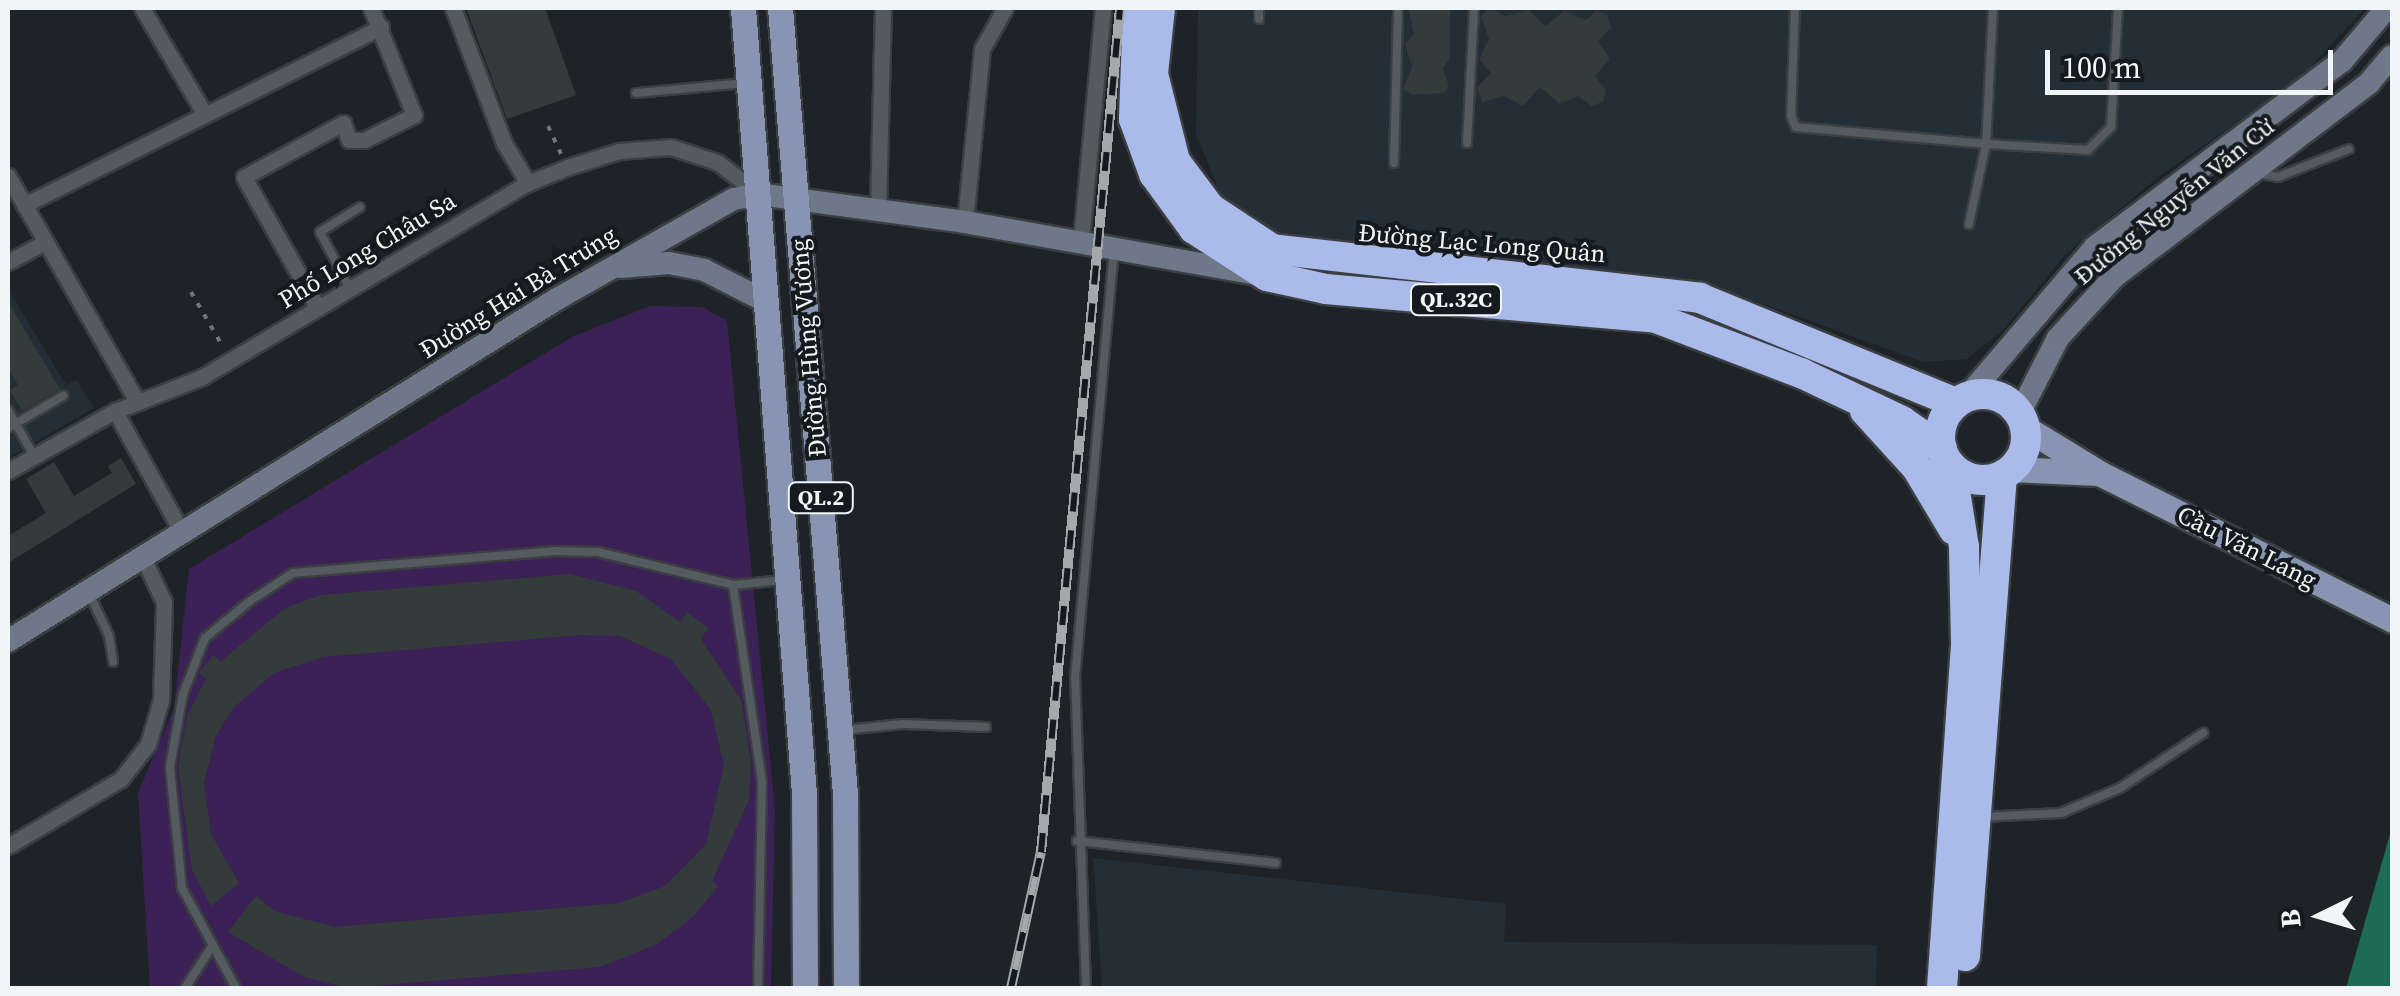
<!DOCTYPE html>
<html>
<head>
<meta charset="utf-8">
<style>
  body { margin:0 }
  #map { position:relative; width:2400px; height:996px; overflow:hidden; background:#1e2327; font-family:"Source Serif 4",serif }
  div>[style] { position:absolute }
  .built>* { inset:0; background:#232e36 }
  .green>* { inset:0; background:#3c2156 }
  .water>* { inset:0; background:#1c6b52 }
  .building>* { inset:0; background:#333b3b }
  .path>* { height:4px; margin-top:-2px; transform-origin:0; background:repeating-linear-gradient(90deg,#707578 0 5px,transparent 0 13px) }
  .roads { filter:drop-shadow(2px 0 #3b3f42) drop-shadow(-2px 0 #3b3f42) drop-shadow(0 2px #3b3f42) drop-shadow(0 -2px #3b3f42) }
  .lane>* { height:8px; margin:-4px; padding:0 4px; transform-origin:4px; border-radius:4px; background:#545b5f }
  .street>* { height:15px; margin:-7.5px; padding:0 7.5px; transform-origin:7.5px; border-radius:7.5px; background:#545b5f }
  .secondary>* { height:22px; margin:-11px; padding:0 11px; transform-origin:11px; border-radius:11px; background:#6e7889 }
  .primary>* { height:25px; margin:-12.5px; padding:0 12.5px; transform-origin:12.5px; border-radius:12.5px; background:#8894b2 }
  .highway>* { height:30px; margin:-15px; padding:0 15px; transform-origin:15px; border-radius:15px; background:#aabaea }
  .highway>.ring { margin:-15px; padding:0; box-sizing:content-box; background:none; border:30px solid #aabaea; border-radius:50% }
  .rail>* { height:10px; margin-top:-5px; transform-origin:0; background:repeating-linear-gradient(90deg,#141a1d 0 19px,#a4a8ab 0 38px); box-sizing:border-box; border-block:2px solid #a4a8ab }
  span { translate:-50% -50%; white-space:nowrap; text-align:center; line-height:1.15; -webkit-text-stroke:8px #141a1d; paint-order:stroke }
  .shield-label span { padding:2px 8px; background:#141a1d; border:2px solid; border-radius:8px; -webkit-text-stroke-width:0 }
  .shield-label { font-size:22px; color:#f1f5f7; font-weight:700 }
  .street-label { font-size:25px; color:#f1f5f7 }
  .frame { position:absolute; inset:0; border:10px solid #f1f5f7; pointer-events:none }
  .north { position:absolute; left:2270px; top:866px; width:100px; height:100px; -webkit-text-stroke:8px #141a1d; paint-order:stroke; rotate:265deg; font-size:28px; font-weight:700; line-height:40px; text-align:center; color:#f1f5f7 }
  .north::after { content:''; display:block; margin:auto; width:35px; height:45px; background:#f1f5f7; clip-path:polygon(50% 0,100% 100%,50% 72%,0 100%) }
  .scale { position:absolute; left:2045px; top:50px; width:288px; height:45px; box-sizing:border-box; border:5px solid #f1f5f7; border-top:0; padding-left:12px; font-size:30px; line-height:35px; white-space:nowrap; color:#f1f5f7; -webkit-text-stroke:8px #141a1d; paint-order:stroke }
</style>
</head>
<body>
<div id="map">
  <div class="built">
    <div style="clip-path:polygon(1198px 8px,2365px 8px,2300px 79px,2158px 177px,2064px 256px,2005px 328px,1967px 359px,1923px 362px,1709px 284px,1402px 256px,1269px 233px,1220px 193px,1196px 134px)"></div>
    <div style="clip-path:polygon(8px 289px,66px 385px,77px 380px,94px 408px,8px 458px)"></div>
    <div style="clip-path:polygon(1093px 858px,1506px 904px,1504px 942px,1877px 945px,1876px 988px,1102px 988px)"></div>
  </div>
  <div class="green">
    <div style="clip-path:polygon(650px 306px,702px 307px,727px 321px,775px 809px,771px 988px,150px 988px,138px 793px,174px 708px,189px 569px,572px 337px)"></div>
  </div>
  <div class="water">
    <div style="clip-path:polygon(2392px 827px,2392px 988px,2346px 988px)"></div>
  </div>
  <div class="building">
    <div style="clip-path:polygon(466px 8px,545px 8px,576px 95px,507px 119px)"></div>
    <div style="clip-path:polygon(1408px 8px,1450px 8px,1450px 58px,1443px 69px,1449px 86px,1444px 93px,1412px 95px,1403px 89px,1412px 67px,1405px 44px,1414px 34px)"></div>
    <div style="clip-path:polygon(1489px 8px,1506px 16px,1529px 10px,1545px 26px,1564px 11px,1586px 20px,1596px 11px,1607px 14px,1611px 28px,1598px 41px,1610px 59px,1595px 76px,1606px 90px,1603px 102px,1591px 106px,1578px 96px,1560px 104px,1540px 87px,1523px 106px,1504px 96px,1482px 102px,1477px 87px,1491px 73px,1479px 59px,1489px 39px,1481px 16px)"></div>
    <div style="clip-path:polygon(8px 302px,60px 389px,22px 411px,10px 390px,18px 385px,8px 368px)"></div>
    <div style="clip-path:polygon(121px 458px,136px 484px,8px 563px,8px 536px,46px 513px,26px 479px,54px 462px,74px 496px,112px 473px,108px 466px)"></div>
    <div style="clip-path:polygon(570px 574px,636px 591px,680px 622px,687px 612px,708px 628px,701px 639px,741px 700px,751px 762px,749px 800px,712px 881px,718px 886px,694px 916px,657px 944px,600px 967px,349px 988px,304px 977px,228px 932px,256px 896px,275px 911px,335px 927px,619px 903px,665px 886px,706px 844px,724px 765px,711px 710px,671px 659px,620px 636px,580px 635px,323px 657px,274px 673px,233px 708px,216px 736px,204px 783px,211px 834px,239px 883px,211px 906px,192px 870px,178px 767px,187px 716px,206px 679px,199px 673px,213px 655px,221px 661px,285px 608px,321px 595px)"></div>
  </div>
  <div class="path">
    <div style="left:548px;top:126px;width:31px;rotate:65deg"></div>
    <div style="left:191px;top:292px;width:64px;rotate:59.8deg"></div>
  </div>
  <div class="roads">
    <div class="lane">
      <div style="left:1795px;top:8px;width:108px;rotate:92.1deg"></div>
      <div style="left:1791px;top:116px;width:12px;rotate:66deg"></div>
      <div style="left:1796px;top:127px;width:191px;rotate:5.1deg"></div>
      <div style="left:1986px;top:144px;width:82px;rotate:102deg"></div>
      <div style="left:1993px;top:8px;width:136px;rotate:92.9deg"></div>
      <div style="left:1986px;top:144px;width:102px;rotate:3.4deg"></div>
      <div style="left:2088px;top:150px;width:33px;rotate:-45deg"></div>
      <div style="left:2111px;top:127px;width:119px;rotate:-86.6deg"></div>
      <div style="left:1259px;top:19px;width:11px;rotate:-90deg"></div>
      <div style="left:636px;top:93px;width:109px;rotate:-5.2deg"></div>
      <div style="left:1467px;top:143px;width:135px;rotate:-87deg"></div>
      <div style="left:1394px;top:163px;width:155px;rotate:-88.5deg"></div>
      <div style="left:2257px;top:173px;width:21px;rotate:11deg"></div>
      <div style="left:2278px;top:177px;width:76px;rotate:-21.5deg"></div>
      <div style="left:350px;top:289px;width:64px;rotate:-117.8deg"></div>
      <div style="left:320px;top:232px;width:47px;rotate:-32deg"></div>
      <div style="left:8px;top:410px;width:53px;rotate:60.5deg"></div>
      <div style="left:8px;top:428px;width:64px;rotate:-30.2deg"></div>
      <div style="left:733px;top:585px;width:199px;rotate:81.6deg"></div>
      <div style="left:762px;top:782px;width:206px;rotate:91.1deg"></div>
      <div style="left:90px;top:595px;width:45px;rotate:65.1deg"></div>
      <div style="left:109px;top:636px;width:26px;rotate:81deg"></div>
      <div style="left:844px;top:730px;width:59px;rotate:-5.8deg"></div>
      <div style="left:903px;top:724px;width:83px;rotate:2.1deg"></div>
      <div style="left:1982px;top:817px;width:79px;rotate:-2.9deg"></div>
      <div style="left:2061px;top:813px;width:64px;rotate:-23deg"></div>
      <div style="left:2120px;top:788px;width:100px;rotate:-33.5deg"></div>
      <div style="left:1077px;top:841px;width:200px;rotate:6.3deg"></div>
      <div style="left:185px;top:988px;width:48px;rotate:-57deg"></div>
      <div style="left:236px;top:988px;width:114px;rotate:-118.4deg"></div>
      <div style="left:182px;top:888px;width:122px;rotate:-95.7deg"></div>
      <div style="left:170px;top:767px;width:74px;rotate:-79.9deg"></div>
      <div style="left:183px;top:694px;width:60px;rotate:-68.6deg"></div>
      <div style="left:205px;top:638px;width:58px;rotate:-39.4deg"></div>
      <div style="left:250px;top:601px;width:51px;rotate:-33.1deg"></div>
      <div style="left:293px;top:573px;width:261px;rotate:-4.8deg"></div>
      <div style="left:553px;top:551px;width:45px;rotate:1.3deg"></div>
      <div style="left:598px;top:552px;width:139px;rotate:13.7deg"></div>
      <div style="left:733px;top:585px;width:50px;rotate:-5.7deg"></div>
      <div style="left:1086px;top:988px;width:310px;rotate:-92deg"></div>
      <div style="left:1075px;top:678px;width:430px;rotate:-84.8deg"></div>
    </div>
    <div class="street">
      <div style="left:142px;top:8px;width:122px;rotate:59.4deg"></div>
      <div style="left:453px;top:8px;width:144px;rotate:69.3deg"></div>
      <div style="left:504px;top:143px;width:47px;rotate:59deg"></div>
      <div style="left:8px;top:176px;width:259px;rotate:60.2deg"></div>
      <div style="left:24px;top:205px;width:399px;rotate:-26.5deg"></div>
      <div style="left:878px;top:210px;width:202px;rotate:-88.6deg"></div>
      <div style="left:965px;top:222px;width:174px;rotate:-84.4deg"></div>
      <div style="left:982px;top:49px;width:47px;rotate:-60.7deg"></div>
      <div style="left:1081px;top:240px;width:233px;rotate:-84.6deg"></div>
      <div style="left:8px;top:262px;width:42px;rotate:-28.4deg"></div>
      <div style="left:318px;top:308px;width:150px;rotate:-119.5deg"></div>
      <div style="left:244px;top:177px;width:113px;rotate:-28.6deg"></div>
      <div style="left:343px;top:123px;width:18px;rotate:71deg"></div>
      <div style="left:349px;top:140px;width:15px"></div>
      <div style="left:364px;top:140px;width:56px;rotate:-26.6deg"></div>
      <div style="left:414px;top:115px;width:115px;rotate:-111.9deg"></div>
      <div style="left:115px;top:411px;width:141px;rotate:61.1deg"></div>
      <div style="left:8px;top:471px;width:123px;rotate:-29.3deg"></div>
      <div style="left:115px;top:411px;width:93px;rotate:-21.3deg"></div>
      <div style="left:202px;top:377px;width:379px;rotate:-30.8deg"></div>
      <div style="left:528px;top:183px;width:43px;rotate:-21.8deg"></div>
      <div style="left:568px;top:167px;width:53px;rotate:-17.4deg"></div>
      <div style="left:619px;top:151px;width:52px;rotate:-4.4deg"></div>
      <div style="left:671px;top:147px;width:48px;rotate:18.1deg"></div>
      <div style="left:717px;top:162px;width:53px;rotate:37.3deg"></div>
      <div style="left:8px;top:846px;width:131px;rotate:-30.7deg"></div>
      <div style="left:121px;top:779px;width:44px;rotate:-52.4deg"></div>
      <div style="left:148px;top:744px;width:46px;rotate:-73.5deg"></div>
      <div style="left:161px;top:700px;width:98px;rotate:-88.2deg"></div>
      <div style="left:164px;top:602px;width:49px;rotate:-115.5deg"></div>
    </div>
    <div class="secondary">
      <div style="left:621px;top:267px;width:48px;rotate:-4.8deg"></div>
      <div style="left:669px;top:263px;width:36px;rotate:11deg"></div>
      <div style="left:704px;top:270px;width:71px;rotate:26.9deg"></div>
      <div style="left:1967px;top:397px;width:197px;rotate:-49.5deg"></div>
      <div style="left:2095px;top:247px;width:309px;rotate:-37deg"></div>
      <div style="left:2342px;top:61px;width:70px;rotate:-49.7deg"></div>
      <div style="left:2019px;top:414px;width:85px;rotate:-62.8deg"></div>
      <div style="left:2058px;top:338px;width:84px;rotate:-47.4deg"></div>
      <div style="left:2115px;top:276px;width:319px;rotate:-37.2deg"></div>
      <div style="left:2369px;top:83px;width:35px;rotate:-50deg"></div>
      <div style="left:8px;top:641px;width:647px;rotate:-31.92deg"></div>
      <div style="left:557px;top:299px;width:203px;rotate:-29.5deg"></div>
      <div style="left:734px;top:199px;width:25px;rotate:-11deg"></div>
      <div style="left:759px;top:194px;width:208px;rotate:7.7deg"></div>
      <div style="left:965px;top:222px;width:297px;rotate:10.1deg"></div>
    </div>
    <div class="primary">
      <div style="left:743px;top:8px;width:788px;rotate:85.56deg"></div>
      <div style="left:804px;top:794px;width:194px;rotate:89.7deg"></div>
      <div style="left:780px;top:8px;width:788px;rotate:85.27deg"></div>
      <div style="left:845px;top:793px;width:195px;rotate:89.7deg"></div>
      <div style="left:2024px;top:427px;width:90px;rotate:31.4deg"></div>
      <div style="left:2101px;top:474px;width:326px;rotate:26.6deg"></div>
      <div style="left:2012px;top:469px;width:84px;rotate:2.7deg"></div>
    </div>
    <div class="highway">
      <div style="left:1138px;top:8px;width:111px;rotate:92.1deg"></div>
      <div style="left:1134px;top:119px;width:59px;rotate:70deg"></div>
      <div style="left:1154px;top:174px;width:68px;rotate:54deg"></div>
      <div style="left:1194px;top:229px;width:87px;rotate:32.8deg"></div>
      <div style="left:1267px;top:276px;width:60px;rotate:12.4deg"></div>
      <div style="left:1326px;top:289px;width:331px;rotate:5deg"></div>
      <div style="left:1656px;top:318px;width:155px;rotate:20.8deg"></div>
      <div style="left:1801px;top:373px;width:112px;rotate:25.4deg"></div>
      <div style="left:1902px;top:421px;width:49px;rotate:35deg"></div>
      <div style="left:1160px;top:8px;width:66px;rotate:96.1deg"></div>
      <div style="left:1153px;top:74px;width:90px;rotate:75.8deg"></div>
      <div style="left:1175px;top:161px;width:59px;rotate:53.3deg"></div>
      <div style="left:1210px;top:208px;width:74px;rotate:33.5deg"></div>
      <div style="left:1272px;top:249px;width:431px;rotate:6.5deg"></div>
      <div style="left:1700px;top:298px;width:277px;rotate:22.3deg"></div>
      <div class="ring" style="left:1940px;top:394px;width:56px;height:56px"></div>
      <div style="left:1865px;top:411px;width:77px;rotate:47.6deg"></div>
      <div style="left:1917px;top:468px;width:72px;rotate:59.2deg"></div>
      <div style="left:1965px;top:956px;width:481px;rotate:-85.6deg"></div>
      <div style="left:1942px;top:988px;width:345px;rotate:-86deg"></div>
      <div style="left:1966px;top:644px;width:97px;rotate:-91.2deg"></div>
      <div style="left:1964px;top:547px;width:82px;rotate:-99.1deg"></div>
    </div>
  </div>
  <div class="rail">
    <div style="left:1011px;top:988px;width:139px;rotate:-77.6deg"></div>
    <div style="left:1041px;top:852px;width:848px;rotate:-84.65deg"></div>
  </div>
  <div class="shield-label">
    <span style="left:1456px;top:300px">QL.32C</span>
    <span style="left:821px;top:498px">QL.2</span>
  </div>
  <div class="street-label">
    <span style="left:2174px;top:201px;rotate:-39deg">Đường Nguyễn Văn Cừ</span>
    <span style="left:1482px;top:243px;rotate:5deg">Đường Lạc Long Quân</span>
    <span style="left:367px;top:250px;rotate:-31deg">Phố Long Châu Sa</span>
    <span style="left:518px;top:292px;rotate:-32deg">Đường Hai Bà Trưng</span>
    <span style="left:808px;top:348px;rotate:-95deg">Đường Hùng Vương</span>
    <span style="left:2247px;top:547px;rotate:27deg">Cầu Văn Lang</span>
  </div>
  <div class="frame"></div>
  <div class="north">B</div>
  <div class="scale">100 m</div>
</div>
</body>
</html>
